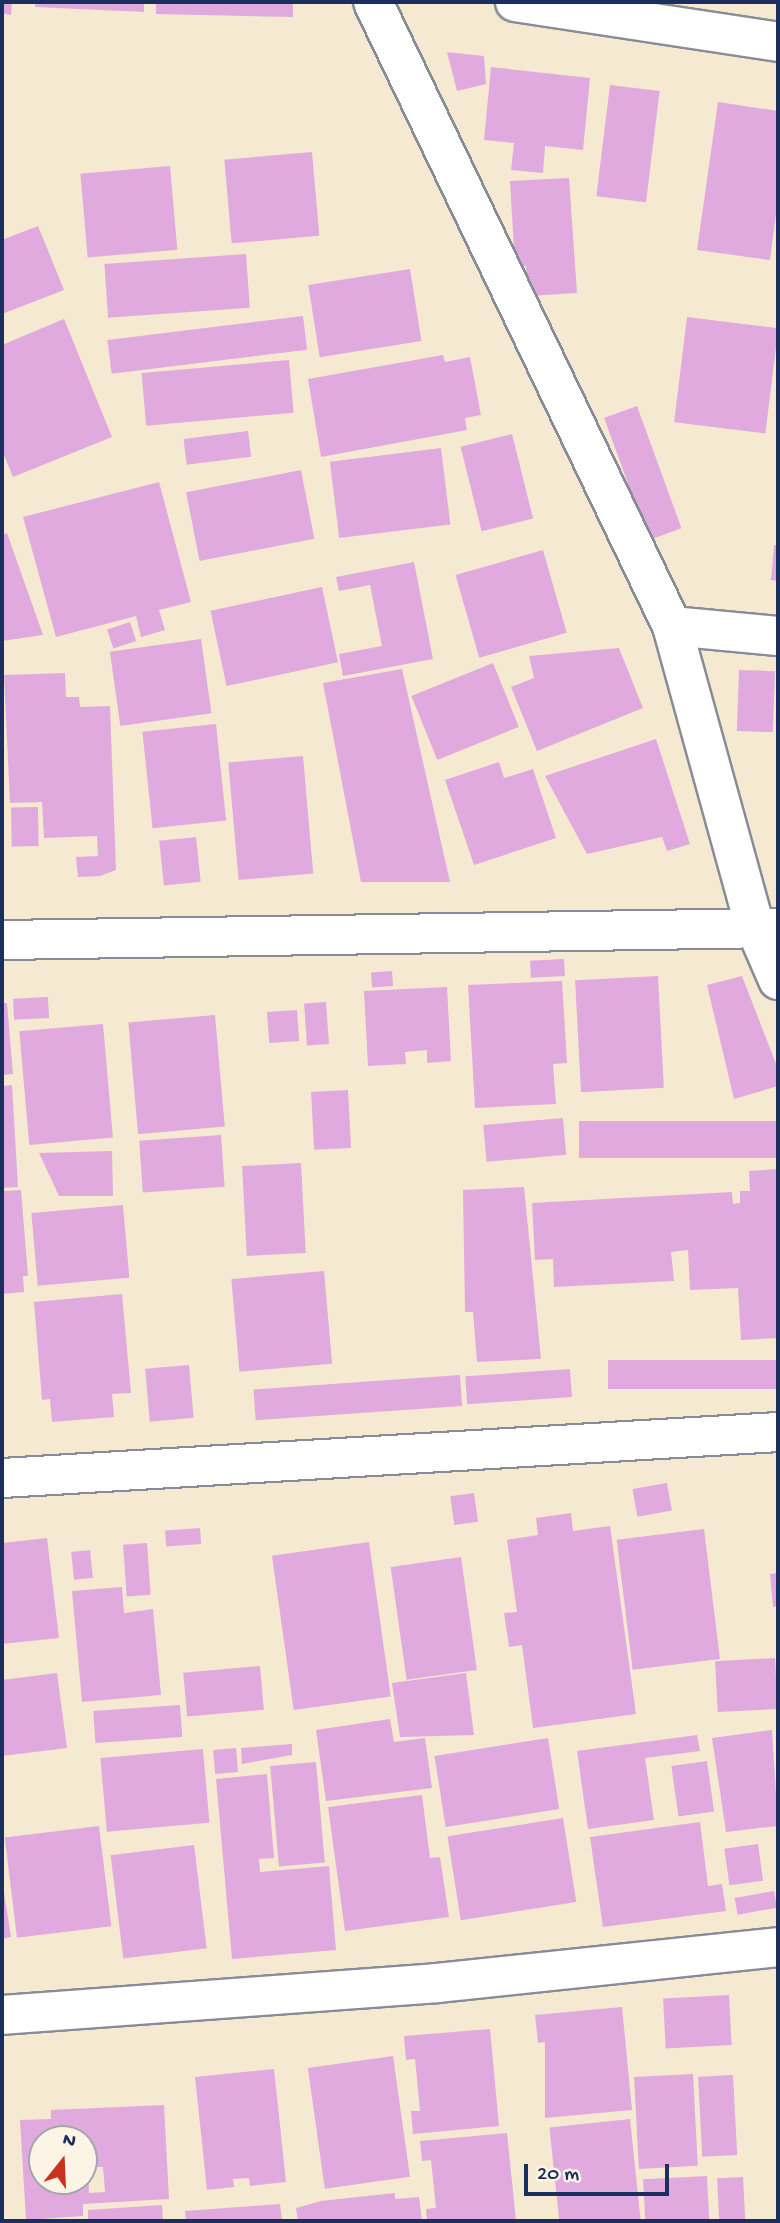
<!DOCTYPE html>
<html>
<head>
<meta charset="utf-8">
<style>
  body { margin:0 }
  #map { position:relative; width:780px; height:2223px; overflow:hidden; background:#f6e9d1; font-family:"Gochi Hand",sans-serif }
  div>[style] { position:absolute }
  .building>* { inset:0; background:#e1aadf; transform-origin:0 0 }
  .roads { filter:drop-shadow(2px 0 #888c98) drop-shadow(-2px 0 #888c98) drop-shadow(0 2px #888c98) drop-shadow(0 -2px #888c98) }
  .minor>* { height:38px; margin:-19px; padding:0 19px; transform-origin:19px; border-radius:19px; background:#fff }
  span { translate:-50% -50%; white-space:nowrap; text-align:center; line-height:1.15; -webkit-text-stroke:5px #fcf5e5; paint-order:stroke }
  .frame { position:absolute; inset:0; border:4px solid #1b2f5e; pointer-events:none }
  .north { position:absolute; left:28px; top:2125px; width:70px; height:70px; box-sizing:border-box; background:#fcf5e5; border:2px solid #a2a6af; border-radius:50%; rotate:18deg; font-size:19px; font-weight:700; line-height:28px; text-align:center; color:#1b2f5e }
  .north::after { content:''; display:block; margin:auto; width:24px; height:32px; background:#c8321e; clip-path:polygon(50% 0,100% 100%,50% 72%,0 100%) }
  .scale { position:absolute; left:524px; top:2164px; width:145px; height:32px; box-sizing:border-box; border:4px solid #1b2f5e; border-top:0; padding-left:9px; font-size:21px; line-height:24px; white-space:nowrap; color:#1b2f5e; -webkit-text-stroke:5px #fcf5e5; paint-order:stroke }
</style>
</head>
<body>
<div id="map">
  <div class="building">
    <div style="clip-path:polygon(2px 2px,12px 2px,11px 15px,2px 13px)"></div>
    <div style="clip-path:polygon(36px 2px,144px 2px,144px 12px,35px 7px)"></div>
    <div style="clip-path:polygon(156px 2px,293px 2px,293px 17px,156px 14px)"></div>
    <div style="clip-path:polygon(447px 52px,484px 56px,486px 84px,457px 91px)"></div>
    <div style="clip-path:polygon(491px 67px,590px 78px,583px 150px,545px 146px,543px 173px,511px 170px,514px 143px,484px 140px)"></div>
    <div style="left:610px;top:85px;width:50px;height:112px;rotate:7deg"></div>
    <div style="clip-path:polygon(718px 102px,778px 111px,778px 199px,770px 260px,697px 250px)"></div>
    <div style="left:312px;top:152px;width:84px;height:88px;rotate:85deg"></div>
    <div style="left:170px;top:166px;width:84px;height:90px;rotate:85deg"></div>
    <div style="clip-path:polygon(569px 178px,577px 293px,528px 296px,526px 266px,515px 267px,510px 181px)"></div>
    <div style="clip-path:polygon(38px 226px,64px 290px,2px 314px,2px 240px)"></div>
    <div style="left:246px;top:254px;width:54px;height:142px;rotate:86deg"></div>
    <div style="left:410px;top:269px;width:73px;height:103px;rotate:81deg"></div>
    <div style="left:303px;top:316px;width:34px;height:197px;rotate:83deg"></div>
    <div style="left:687px;top:317px;width:92px;height:106px;rotate:7deg"></div>
    <div style="clip-path:polygon(64px 319px,112px 437px,13px 477px,2px 450px,2px 345px)"></div>
    <div style="clip-path:polygon(443px 355px,445px 362px,470px 357px,481px 415px,465px 418px,467px 430px,321px 457px,308px 379px)"></div>
    <div style="left:289px;top:360px;width:53px;height:148px;rotate:85deg"></div>
    <div style="left:637px;top:406px;width:130px;height:35px;rotate:70deg"></div>
    <div style="left:248px;top:431px;width:26px;height:65px;rotate:83deg"></div>
    <div style="left:512px;top:434px;width:87px;height:53px;rotate:76deg"></div>
    <div style="left:441px;top:448px;width:77px;height:112px;rotate:83deg"></div>
    <div style="left:301px;top:470px;width:70px;height:117px;rotate:79deg"></div>
    <div style="clip-path:polygon(159px 482px,191px 602px,159px 610px,165px 630px,141px 637px,136px 616px,56px 637px,23px 517px)"></div>
    <div style="clip-path:polygon(7px 533px,43px 635px,2px 641px,2px 535px)"></div>
    <div style="clip-path:polygon(774px 545px,778px 545px,778px 581px,771px 580px)"></div>
    <div style="left:543px;top:550px;width:86px;height:91px;rotate:74deg"></div>
    <div style="clip-path:polygon(414px 562px,433px 659px,343px 676px,339px 654px,382px 646px,370px 585px,339px 591px,336px 577px)"></div>
    <div style="left:322px;top:587px;width:77px;height:114px;rotate:78deg"></div>
    <div style="left:130px;top:622px;width:20px;height:24px;rotate:72deg"></div>
    <div style="left:201px;top:639px;width:75px;height:92px;rotate:82deg"></div>
    <div style="clip-path:polygon(619px 648px,643px 708px,537px 751px,511px 687px,534px 678px,529px 656px)"></div>
    <div style="left:493px;top:663px;width:69px;height:88px;rotate:68deg"></div>
    <div style="clip-path:polygon(402px 669px,450px 882px,361px 882px,323px 683px)"></div>
    <div style="left:739px;top:670px;width:36px;height:61px;rotate:2deg"></div>
    <div style="clip-path:polygon(65px 673px,66px 697px,79px 697px,80px 707px,110px 706px,116px 870px,100px 876px,78px 877px,76px 857px,98px 856px,97px 836px,44px 838px,42px 802px,10px 803px,4px 675px)"></div>
    <div style="left:216px;top:724px;width:97px;height:74px;rotate:84deg"></div>
    <div style="clip-path:polygon(656px 739px,690px 844px,667px 851px,662px 837px,587px 854px,545px 776px)"></div>
    <div style="left:303px;top:756px;width:118px;height:75px;rotate:85deg"></div>
    <div style="clip-path:polygon(499px 762px,504px 778px,533px 769px,556px 838px,474px 865px,445px 780px)"></div>
    <div style="left:38px;top:807px;width:39px;height:27px;rotate:89deg"></div>
    <div style="left:196px;top:837px;width:45px;height:37px;rotate:84deg"></div>
    <div style="left:564px;top:959px;width:17px;height:34px;rotate:87deg"></div>
    <div style="left:392px;top:971px;width:15px;height:21px;rotate:86deg"></div>
    <div style="left:658px;top:976px;width:112px;height:83px;rotate:87deg"></div>
    <div style="clip-path:polygon(742px 976px,778px 1069px,778px 1086px,734px 1099px,707px 985px)"></div>
    <div style="clip-path:polygon(562px 981px,567px 1063px,553px 1064px,556px 1104px,475px 1108px,468px 985px)"></div>
    <div style="clip-path:polygon(447px 987px,451px 1061px,427px 1063px,427px 1050px,405px 1052px,406px 1064px,368px 1066px,364px 991px)"></div>
    <div style="left:48px;top:997px;width:21px;height:35px;rotate:87deg"></div>
    <div style="left:326px;top:1002px;width:42px;height:22px;rotate:86deg"></div>
    <div style="clip-path:polygon(2px 1003px,7px 1003px,13px 1074px,2px 1075px)"></div>
    <div style="left:297px;top:1010px;width:31px;height:30px;rotate:86deg"></div>
    <div style="left:215px;top:1015px;width:112px;height:87px;rotate:85deg"></div>
    <div style="left:103px;top:1024px;width:114px;height:84px;rotate:85deg"></div>
    <div style="clip-path:polygon(12px 1085px,18px 1187px,2px 1188px,2px 1086px)"></div>
    <div style="left:348px;top:1090px;width:58px;height:37px;rotate:87deg"></div>
    <div style="left:563px;top:1118px;width:37px;height:80px;rotate:85deg"></div>
    <div style="left:778px;top:1121px;width:37px;height:199px;rotate:90deg"></div>
    <div style="left:221px;top:1135px;width:52px;height:82px;rotate:86deg"></div>
    <div style="clip-path:polygon(112px 1151px,113px 1196px,59px 1196px,39px 1153px)"></div>
    <div style="left:301px;top:1163px;width:90px;height:59px;rotate:87deg"></div>
    <div style="clip-path:polygon(778px 1169px,778px 1338px,741px 1340px,738px 1288px,690px 1290px,688px 1250px,671px 1252px,674px 1281px,554px 1287px,553px 1259px,535px 1260px,532px 1203px,732px 1192px,733px 1204px,740px 1203px,740px 1191px,750px 1191px,749px 1171px)"></div>
    <div style="clip-path:polygon(524px 1187px,541px 1359px,477px 1362px,473px 1312px,465px 1312px,463px 1190px)"></div>
    <div style="clip-path:polygon(21px 1190px,28px 1276px,23px 1276px,24px 1292px,2px 1294px,2px 1191px)"></div>
    <div style="left:123px;top:1205px;width:73px;height:92px;rotate:85deg"></div>
    <div style="left:324px;top:1271px;width:93px;height:93px;rotate:85deg"></div>
    <div style="clip-path:polygon(122px 1294px,131px 1393px,112px 1394px,114px 1417px,52px 1422px,50px 1399px,42px 1400px,34px 1302px)"></div>
    <div style="left:778px;top:1360px;width:29px;height:170px;rotate:90deg"></div>
    <div style="left:189px;top:1365px;width:53px;height:44px;rotate:85deg"></div>
    <div style="left:570px;top:1369px;width:28px;height:105px;rotate:86deg"></div>
    <div style="left:460px;top:1375px;width:31px;height:207px;rotate:86deg"></div>
    <div style="left:667px;top:1483px;width:28px;height:35px;rotate:80deg"></div>
    <div style="left:474px;top:1493px;width:29px;height:24px;rotate:82deg"></div>
    <div style="clip-path:polygon(571px 1513px,573px 1531px,610px 1526px,636px 1714px,533px 1728px,522px 1645px,509px 1647px,504px 1613px,517px 1612px,507px 1540px,538px 1535px,536px 1518px)"></div>
    <div style="left:200px;top:1528px;width:16px;height:35px;rotate:86deg"></div>
    <div style="left:704px;top:1529px;width:131px;height:88px;rotate:83deg"></div>
    <div style="clip-path:polygon(47px 1538px,59px 1638px,2px 1644px,2px 1543px)"></div>
    <div style="left:369px;top:1542px;width:156px;height:98px;rotate:82deg"></div>
    <div style="left:147px;top:1543px;width:52px;height:24px;rotate:86deg"></div>
    <div style="left:90px;top:1550px;width:28px;height:19px;rotate:84deg"></div>
    <div style="left:461px;top:1557px;width:114px;height:71px;rotate:82deg"></div>
    <div style="clip-path:polygon(778px 1573px,778px 1606px,773px 1607px,770px 1574px)"></div>
    <div style="clip-path:polygon(122px 1587px,124px 1613px,153px 1609px,161px 1695px,82px 1702px,72px 1591px)"></div>
    <div style="left:775px;top:1658px;width:51px;height:60px;rotate:87deg"></div>
    <div style="left:260px;top:1666px;width:44px;height:77px;rotate:85deg"></div>
    <div style="clip-path:polygon(57px 1673px,67px 1748px,2px 1756px,2px 1680px)"></div>
    <div style="clip-path:polygon(466px 1673px,474px 1735px,400px 1737px,392px 1683px)"></div>
    <div style="left:180px;top:1705px;width:32px;height:87px;rotate:86deg"></div>
    <div style="clip-path:polygon(390px 1719px,394px 1742px,425px 1738px,432px 1788px,326px 1801px,316px 1730px)"></div>
    <div style="clip-path:polygon(772px 1730px,778px 1826px,726px 1832px,712px 1738px)"></div>
    <div style="clip-path:polygon(697px 1735px,700px 1751px,645px 1758px,654px 1820px,588px 1829px,577px 1751px)"></div>
    <div style="left:548px;top:1738px;width:72px;height:115px;rotate:81deg"></div>
    <div style="clip-path:polygon(292px 1744px,292px 1755px,242px 1764px,241px 1748px)"></div>
    <div style="left:236px;top:1748px;width:24px;height:23px;rotate:85deg"></div>
    <div style="left:203px;top:1749px;width:74px;height:103px;rotate:85deg"></div>
    <div style="left:707px;top:1761px;width:51px;height:36px;rotate:82deg"></div>
    <div style="left:316px;top:1762px;width:101px;height:46px;rotate:85deg"></div>
    <div style="clip-path:polygon(267px 1774px,274px 1858px,259px 1859px,260px 1872px,329px 1866px,336px 1950px,232px 1959px,216px 1779px)"></div>
    <div style="clip-path:polygon(422px 1795px,430px 1858px,440px 1857px,449px 1917px,345px 1931px,328px 1807px)"></div>
    <div style="left:563px;top:1818px;width:85px;height:117px;rotate:81deg"></div>
    <div style="clip-path:polygon(700px 1822px,708px 1886px,722px 1884px,726px 1911px,603px 1927px,590px 1837px)"></div>
    <div style="left:99px;top:1826px;width:101px;height:95px;rotate:83deg"></div>
    <div style="left:758px;top:1844px;width:37px;height:34px;rotate:82deg"></div>
    <div style="left:194px;top:1845px;width:104px;height:84px;rotate:83deg"></div>
    <div style="clip-path:polygon(2px 1879px,11px 1937px,2px 1939px)"></div>
    <div style="left:774px;top:1891px;width:17px;height:40px;rotate:80deg"></div>
    <div style="left:729px;top:1995px;width:50px;height:66px;rotate:87deg"></div>
    <div style="clip-path:polygon(622px 2007px,632px 2110px,545px 2118px,545px 2042px,538px 2043px,535px 2015px)"></div>
    <div style="clip-path:polygon(490px 2029px,499px 2126px,413px 2134px,411px 2111px,420px 2111px,415px 2059px,406px 2060px,404px 2036px)"></div>
    <div style="left:393px;top:2056px;width:122px;height:86px;rotate:82deg"></div>
    <div style="clip-path:polygon(274px 2069px,286px 2182px,250px 2186px,249px 2178px,233px 2179px,234px 2187px,207px 2190px,195px 2077px)"></div>
    <div style="left:693px;top:2074px;width:92px;height:59px;rotate:87deg"></div>
    <div style="left:733px;top:2075px;width:80px;height:35px;rotate:87deg"></div>
    <div style="clip-path:polygon(evenodd,164px 2105px,169px 2199px,83px 2204px,83px 2216px,26px 2220px,20px 2120px,51px 2119px,51px 2110px,164px 2105px,42px 2139px,84px 2139px,84px 2181px,42px 2181px,42px 2139px,164px 2105px,88px 2167px,103px 2167px,105px 2192px,89px 2193px,88px 2167px)"></div>
    <div style="left:630px;top:2119px;width:101px;height:81px;rotate:84deg"></div>
    <div style="clip-path:polygon(507px 2133px,516px 2221px,427px 2221px,426px 2209px,436px 2208px,431px 2160px,422px 2161px,420px 2141px)"></div>
    <div style="left:707px;top:2176px;width:45px;height:64px;rotate:87deg"></div>
    <div style="left:743px;top:2177px;width:44px;height:26px;rotate:87deg"></div>
    <div style="clip-path:polygon(395px 2193px,395px 2199px,419px 2197px,422px 2221px,298px 2221px,296px 2208px,321px 2201px)"></div>
    <div style="clip-path:polygon(280px 2204px,282px 2221px,186px 2221px,185px 2211px)"></div>
    <div style="clip-path:polygon(162px 2205px,163px 2221px,88px 2221px,88px 2210px)"></div>
  </div>
  <div class="roads">
    <div class="minor">
      <div style="left:373px;top:2px;width:692px;rotate:64.4deg"></div>
      <div style="left:672px;top:626px;width:312px;rotate:74.6deg"></div>
      <div style="left:755px;top:927px;width:58px;rotate:66.5deg"></div>
      <div style="left:515px;top:2px;width:266px;rotate:8.6deg"></div>
      <div style="left:672px;top:626px;width:106px;rotate:5.4deg"></div>
      <div style="left:2px;top:940px;width:776px;rotate:-0.89deg"></div>
      <div style="left:2px;top:1478px;width:777px;rotate:-3.39deg"></div>
      <div style="left:2px;top:2015px;width:436px;rotate:-4.2deg"></div>
      <div style="left:437px;top:1983px;width:343px;rotate:-6deg"></div>
    </div>
  </div>
  <div class="frame"></div>
  <div class="north">N</div>
  <div class="scale">20 m</div>
</div>
</body>
</html>
